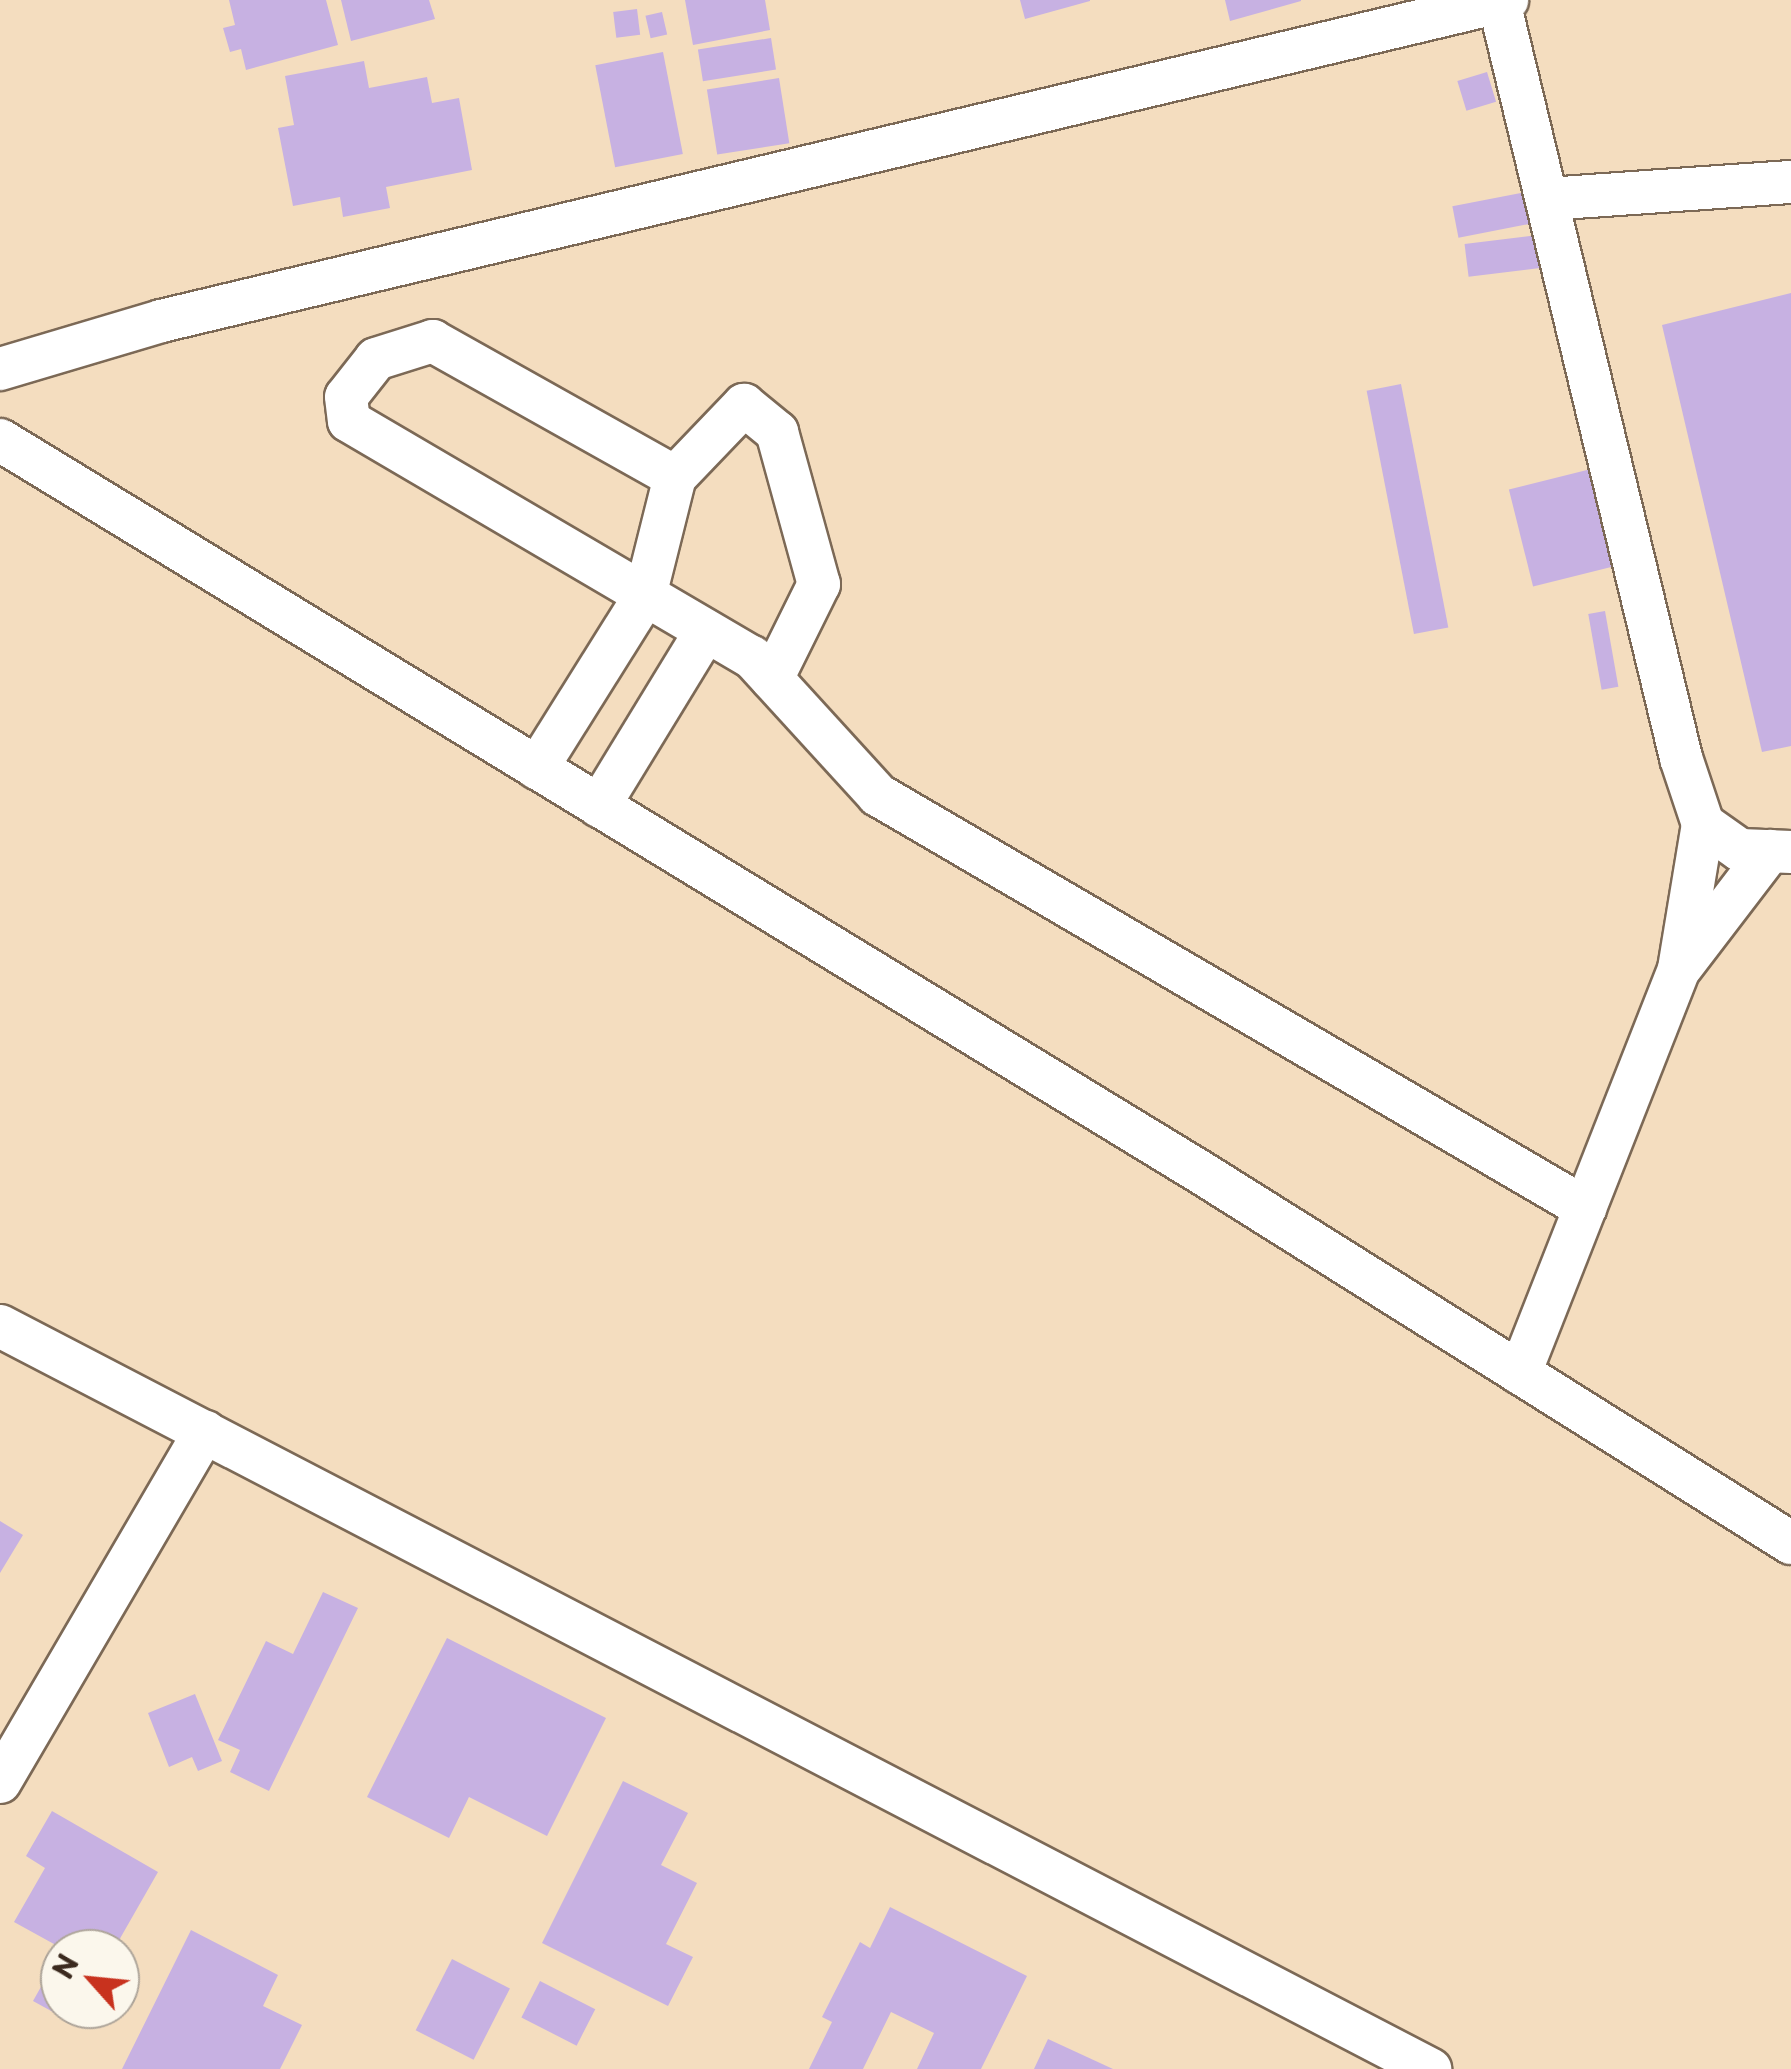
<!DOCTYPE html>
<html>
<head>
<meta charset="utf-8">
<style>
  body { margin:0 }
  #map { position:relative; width:1791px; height:2069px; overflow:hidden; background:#f4ddbf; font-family:"Playpen Sans",sans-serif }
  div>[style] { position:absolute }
  .building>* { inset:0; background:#c7b1e2; transform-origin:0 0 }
  .roads { filter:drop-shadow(2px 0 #7c6956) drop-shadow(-2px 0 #7c6956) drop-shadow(0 2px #7c6956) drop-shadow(0 -2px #7c6956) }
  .minor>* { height:42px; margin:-21px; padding:0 21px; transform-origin:21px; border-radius:21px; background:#fff }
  span { translate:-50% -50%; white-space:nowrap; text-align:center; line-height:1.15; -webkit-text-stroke:8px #fbf7ec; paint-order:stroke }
  .north { position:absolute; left:40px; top:1929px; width:100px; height:100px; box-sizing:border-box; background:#fbf7ec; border:2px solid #aea59a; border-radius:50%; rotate:297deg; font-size:28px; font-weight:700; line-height:40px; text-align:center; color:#3b2a1e }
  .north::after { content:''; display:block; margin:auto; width:35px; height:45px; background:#c8321e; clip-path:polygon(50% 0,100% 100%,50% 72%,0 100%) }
</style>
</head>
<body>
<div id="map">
  <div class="building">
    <div style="clip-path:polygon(229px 0,326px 0,338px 45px,246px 70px,241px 49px,230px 52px,223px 28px,235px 25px)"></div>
    <div style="clip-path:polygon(341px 0,429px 0,435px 19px,351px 41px)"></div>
    <div style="clip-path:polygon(685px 0,765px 0,770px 30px,693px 45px)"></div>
    <div style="clip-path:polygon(1020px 0,1090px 0,1090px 1px,1025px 19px)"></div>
    <div style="clip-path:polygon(1225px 0,1301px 0,1301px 1px,1230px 21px)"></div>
    <div style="left:637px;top:9px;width:26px;height:24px;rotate:83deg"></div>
    <div style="left:662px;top:12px;width:23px;height:17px;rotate:77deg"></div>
    <div style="left:771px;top:38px;width:32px;height:74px;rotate:81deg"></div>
    <div style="left:663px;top:52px;width:104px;height:69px;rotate:79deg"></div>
    <div style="clip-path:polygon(364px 61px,369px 88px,427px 77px,432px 103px,459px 98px,472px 170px,386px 187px,390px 208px,343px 217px,340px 197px,293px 206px,278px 128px,294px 125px,285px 76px)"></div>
    <div style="left:1487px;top:72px;width:31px;height:31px;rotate:73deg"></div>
    <div style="left:779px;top:78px;width:66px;height:73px;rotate:81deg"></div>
    <div style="left:1526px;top:192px;width:32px;height:75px;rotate:79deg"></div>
    <div style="left:1538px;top:235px;width:33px;height:74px;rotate:83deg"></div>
    <div style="clip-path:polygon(1791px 293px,1791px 746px,1762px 752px,1662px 325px)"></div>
    <div style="left:1401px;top:384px;width:248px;height:35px;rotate:79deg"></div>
    <div style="left:1603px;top:466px;width:100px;height:97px;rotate:76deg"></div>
    <div style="left:1605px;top:611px;width:77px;height:17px;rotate:80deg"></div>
    <div style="clip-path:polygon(0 1521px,23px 1535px,0 1573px)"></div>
    <div style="clip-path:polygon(323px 1592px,358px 1608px,269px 1791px,230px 1772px,240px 1750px,218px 1740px,266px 1641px,293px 1654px)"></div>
    <div style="clip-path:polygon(447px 1638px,606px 1718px,547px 1836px,469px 1797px,449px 1838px,367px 1797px)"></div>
    <div style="clip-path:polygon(195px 1694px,222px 1761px,198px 1771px,192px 1757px,169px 1767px,148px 1713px)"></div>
    <div style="clip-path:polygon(623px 1781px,688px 1813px,661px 1865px,697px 1883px,666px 1944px,693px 1957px,668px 2006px,542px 1943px)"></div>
    <div style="clip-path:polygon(52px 1811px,158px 1872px,114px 1949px,63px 1949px,14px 1922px,45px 1868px,26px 1856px)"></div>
    <div style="clip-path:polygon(890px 1907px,1027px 1976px,981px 2069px,917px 2069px,934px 2033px,891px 2012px,863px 2069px,809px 2069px,832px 2022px,822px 2017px,860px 1942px,870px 1948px)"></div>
    <div style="clip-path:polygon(191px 1930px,278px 1975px,263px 2006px,302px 2025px,280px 2069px,122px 2069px)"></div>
    <div style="clip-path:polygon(60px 1953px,60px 2009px,80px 2009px,73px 2023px,33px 2001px)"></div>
    <div style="left:452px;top:1959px;width:65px;height:80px;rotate:27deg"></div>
    <div style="left:540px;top:1981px;width:62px;height:41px;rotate:27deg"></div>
    <div style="clip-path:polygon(1048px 2039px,1113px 2069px,1034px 2069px)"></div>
  </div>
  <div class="roads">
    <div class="minor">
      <div style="left:1499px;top:2px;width:778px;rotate:76.46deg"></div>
      <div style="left:1681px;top:758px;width:70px;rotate:71.6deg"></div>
      <div style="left:1703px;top:824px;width:45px;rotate:35.1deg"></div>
      <div style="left:1740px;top:850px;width:51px;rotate:2.2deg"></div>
      <div style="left:1547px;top:199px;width:245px;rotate:-4deg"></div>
      <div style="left:0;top:369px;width:168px;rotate:-16.6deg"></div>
      <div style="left:161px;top:321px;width:1384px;rotate:-13.41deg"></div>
      <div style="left:0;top:440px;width:1411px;rotate:31.38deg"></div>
      <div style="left:1205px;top:1175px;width:692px;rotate:32.13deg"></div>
      <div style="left:675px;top:477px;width:278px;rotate:-150.7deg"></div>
      <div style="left:433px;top:341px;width:60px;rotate:162.5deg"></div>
      <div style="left:376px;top:359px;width:48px;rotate:128.3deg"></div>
      <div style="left:346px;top:397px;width:24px;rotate:83deg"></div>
      <div style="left:349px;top:421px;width:467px;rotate:30.4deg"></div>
      <div style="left:752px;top:657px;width:187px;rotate:47.6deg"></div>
      <div style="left:878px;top:795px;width:819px;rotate:30.29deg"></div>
      <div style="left:537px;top:768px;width:203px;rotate:-57.9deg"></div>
      <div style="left:645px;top:596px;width:123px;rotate:-75.9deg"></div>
      <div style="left:675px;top:477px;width:100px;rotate:-46.2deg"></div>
      <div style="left:744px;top:405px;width:43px;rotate:39.3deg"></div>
      <div style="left:777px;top:432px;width:158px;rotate:74.6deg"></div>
      <div style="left:819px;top:584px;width:106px;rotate:116.3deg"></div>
      <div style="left:599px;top:806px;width:205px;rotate:-58.6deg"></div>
      <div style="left:1682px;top:966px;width:145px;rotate:-52.6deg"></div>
      <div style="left:0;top:1326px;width:1612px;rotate:27.46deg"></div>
      <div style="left:1520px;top:1373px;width:434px;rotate:-68.5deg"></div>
      <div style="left:1679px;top:969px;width:147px;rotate:-80.6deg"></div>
      <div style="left:0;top:1782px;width:406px;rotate:-59.7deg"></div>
    </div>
  </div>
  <div class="north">N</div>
</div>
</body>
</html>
